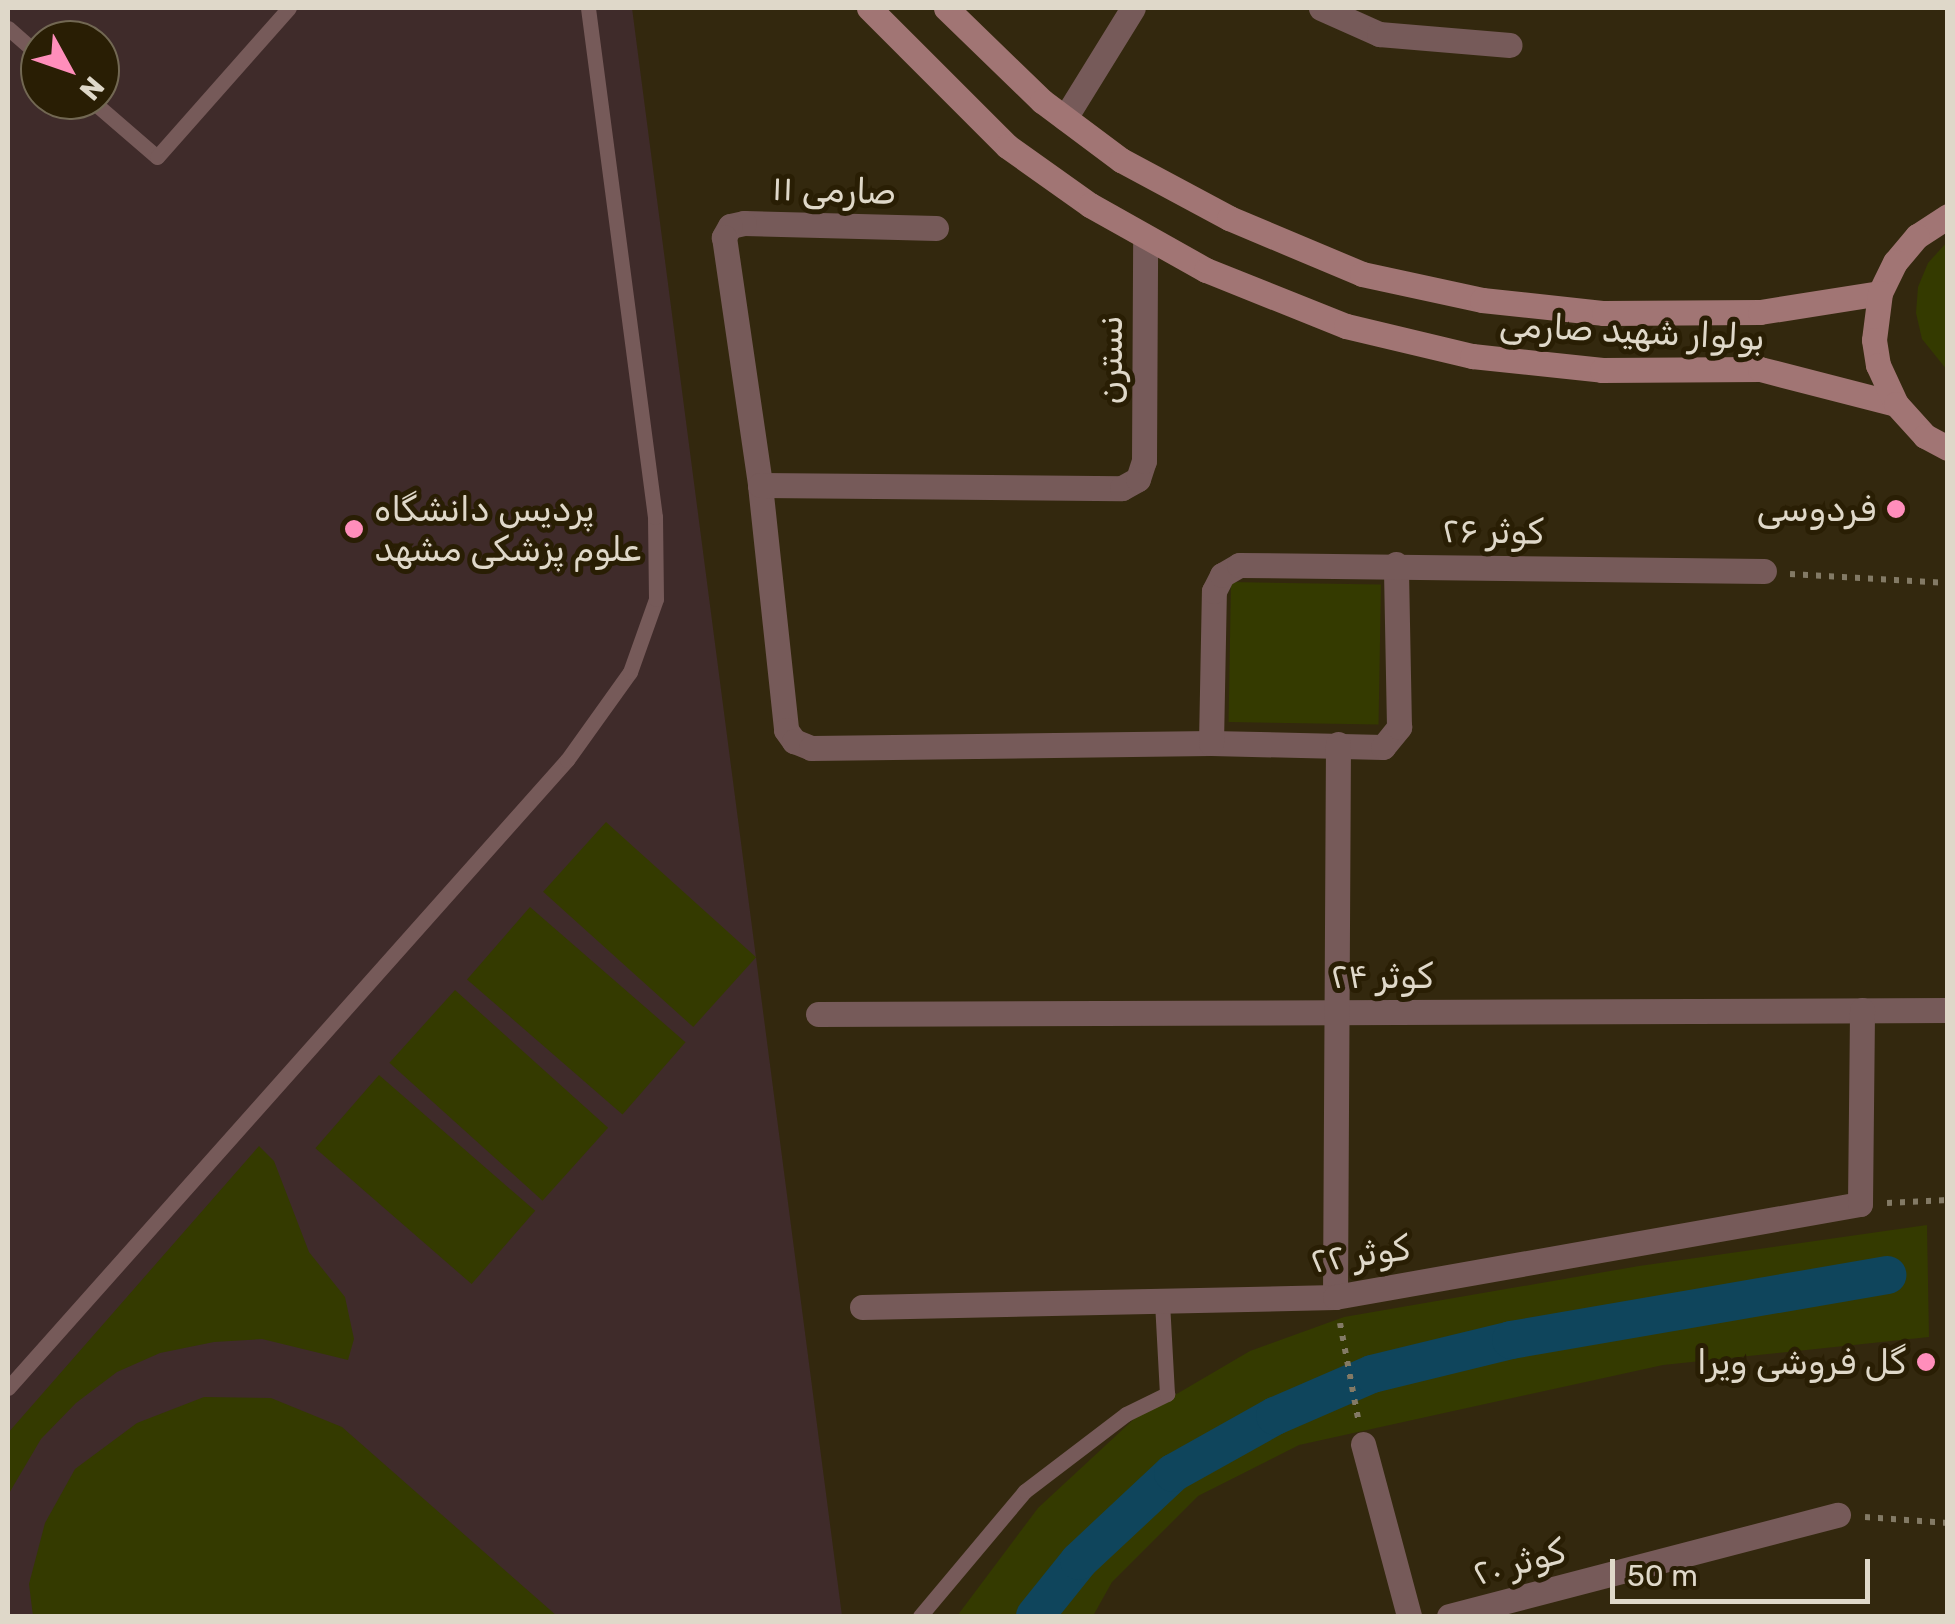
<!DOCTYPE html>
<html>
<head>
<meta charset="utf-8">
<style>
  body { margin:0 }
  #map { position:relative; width:1955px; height:1624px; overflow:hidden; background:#33280e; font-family:Rubik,"Noto Sans Arabic",sans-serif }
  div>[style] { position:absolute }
  .education>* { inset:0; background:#3f2b2a }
  .green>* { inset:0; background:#343a00; transform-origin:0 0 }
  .canal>* { height:38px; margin:-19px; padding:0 19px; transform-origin:19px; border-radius:19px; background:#0f455c }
  .path>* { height:6px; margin-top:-3px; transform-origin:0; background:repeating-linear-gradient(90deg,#837a65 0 5px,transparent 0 13px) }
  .lane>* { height:15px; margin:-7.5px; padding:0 7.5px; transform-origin:7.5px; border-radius:7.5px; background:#765a59 }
  .street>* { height:25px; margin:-12.5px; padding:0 12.5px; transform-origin:12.5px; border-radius:12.5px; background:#765a59 }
  .secondary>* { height:25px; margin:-12.5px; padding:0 12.5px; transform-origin:12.5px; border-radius:12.5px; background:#a17574 }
  .dots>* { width:28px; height:28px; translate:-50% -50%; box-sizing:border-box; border:5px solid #291e04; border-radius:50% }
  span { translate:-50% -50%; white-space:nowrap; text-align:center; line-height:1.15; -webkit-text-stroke:10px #291e04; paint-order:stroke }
  .street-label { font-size:35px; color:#dfd8c9 }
  .poi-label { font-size:35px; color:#dfd8c9 }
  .left { translate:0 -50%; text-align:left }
  .right { translate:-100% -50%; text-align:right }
  .frame { position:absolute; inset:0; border:10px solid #dfd8c9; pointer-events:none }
  .north { position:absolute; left:20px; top:20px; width:100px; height:100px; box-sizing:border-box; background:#291e04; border:2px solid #726853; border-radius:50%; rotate:130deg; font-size:28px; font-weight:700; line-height:40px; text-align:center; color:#dfd8c9 }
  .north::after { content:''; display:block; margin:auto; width:35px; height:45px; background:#ff8ebb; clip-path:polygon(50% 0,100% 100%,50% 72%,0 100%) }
  .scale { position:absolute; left:1610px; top:1559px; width:260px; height:45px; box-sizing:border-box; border:5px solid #dfd8c9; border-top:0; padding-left:12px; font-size:30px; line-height:35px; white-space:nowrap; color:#dfd8c9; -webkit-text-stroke:8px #291e04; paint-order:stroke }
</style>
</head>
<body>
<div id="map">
  <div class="education">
    <div style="clip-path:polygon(evenodd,8px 8px,632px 8px,842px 1616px,8px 1616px,8px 8px,40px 40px,100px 40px,100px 100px,40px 100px,40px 40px)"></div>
  </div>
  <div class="green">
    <div style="clip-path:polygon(1947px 242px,1947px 370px,1922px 339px,1916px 313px,1918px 287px,1928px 263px)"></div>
    <div style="left:1231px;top:582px;width:150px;height:140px;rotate:1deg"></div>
    <div style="left:606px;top:822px;width:202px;height:94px;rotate:42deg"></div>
    <div style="left:530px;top:907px;width:206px;height:96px;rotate:41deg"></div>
    <div style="left:455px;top:990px;width:206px;height:98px;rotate:42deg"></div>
    <div style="left:379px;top:1075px;width:207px;height:97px;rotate:41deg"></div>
    <div style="clip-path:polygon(259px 1146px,274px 1161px,309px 1252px,345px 1297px,354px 1339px,348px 1360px,262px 1339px,214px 1342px,160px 1353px,117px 1372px,76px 1403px,41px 1439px,8px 1495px,8px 1433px)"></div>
    <div style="clip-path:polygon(1927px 1225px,1929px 1337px,1663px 1365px,1299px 1445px,1198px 1496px,1112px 1582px,1093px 1616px,957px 1616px,1038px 1508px,1134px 1419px,1250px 1351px,1344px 1317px,1639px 1266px)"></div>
    <div style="clip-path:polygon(204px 1397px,271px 1398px,342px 1427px,557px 1616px,33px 1616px,29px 1584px,45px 1523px,75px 1469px,137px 1423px)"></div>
  </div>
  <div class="canal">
    <div style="left:1035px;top:1616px;width:70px;rotate:-51.3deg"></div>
    <div style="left:1079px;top:1561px;width:129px;rotate:-43.1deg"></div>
    <div style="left:1173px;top:1473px;width:117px;rotate:-29.2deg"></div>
    <div style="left:1275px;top:1416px;width:106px;rotate:-23.4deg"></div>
    <div style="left:1372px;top:1374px;width:143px;rotate:-13.7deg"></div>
    <div style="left:1511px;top:1340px;width:382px;rotate:-9.8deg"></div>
  </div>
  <div class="path">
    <div style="left:1790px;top:574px;width:158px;rotate:3.3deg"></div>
    <div style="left:1887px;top:1203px;width:61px;rotate:-2.8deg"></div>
    <div style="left:1340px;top:1323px;width:97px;rotate:79.3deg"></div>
    <div style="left:1865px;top:1517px;width:83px;rotate:4.1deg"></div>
  </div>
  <div class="lane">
    <div style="left:8px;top:28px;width:43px;rotate:41.2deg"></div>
    <div style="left:91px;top:100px;width:87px;rotate:40.8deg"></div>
    <div style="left:157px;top:157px;width:199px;rotate:-48.5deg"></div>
    <div style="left:8px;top:1388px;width:841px;rotate:-48.33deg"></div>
    <div style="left:567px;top:760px;width:108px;rotate:-54.4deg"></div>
    <div style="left:630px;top:672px;width:77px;rotate:-70.4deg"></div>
    <div style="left:656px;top:599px;width:82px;rotate:-90.7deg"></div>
    <div style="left:655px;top:517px;width:513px;rotate:-97.5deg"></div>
    <div style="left:920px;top:1616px;width:163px;rotate:-50deg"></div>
    <div style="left:1025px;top:1491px;width:127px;rotate:-37.3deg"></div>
    <div style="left:1126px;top:1414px;width:46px;rotate:-26deg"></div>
    <div style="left:1167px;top:1394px;width:93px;rotate:-93.1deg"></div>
  </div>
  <div class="street">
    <div style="left:1321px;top:8px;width:64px;rotate:24.1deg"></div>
    <div style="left:1379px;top:34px;width:131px;rotate:4.8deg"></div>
    <div style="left:1065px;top:118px;width:129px;rotate:-58.3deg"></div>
    <div style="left:936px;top:228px;width:192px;rotate:-178.5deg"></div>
    <div style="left:744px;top:223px;width:14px;rotate:168deg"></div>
    <div style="left:730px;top:226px;width:13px;rotate:119deg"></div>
    <div style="left:724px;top:237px;width:251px;rotate:81.7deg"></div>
    <div style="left:760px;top:485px;width:246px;rotate:83.9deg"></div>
    <div style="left:786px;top:730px;width:14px;rotate:54deg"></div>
    <div style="left:794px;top:741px;width:18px;rotate:22deg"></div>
    <div style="left:811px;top:748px;width:400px;rotate:-0.7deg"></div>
    <div style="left:1211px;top:743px;width:172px;rotate:1.3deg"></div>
    <div style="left:1383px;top:747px;width:26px;rotate:-51deg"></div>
    <div style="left:1399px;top:727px;width:163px;rotate:-91.1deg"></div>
    <div style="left:760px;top:485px;width:362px;rotate:0.5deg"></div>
    <div style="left:1122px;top:488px;width:18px;rotate:-29deg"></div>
    <div style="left:1138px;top:479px;width:19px;rotate:-72deg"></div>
    <div style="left:1144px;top:461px;width:222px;rotate:-89.7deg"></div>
    <div style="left:1211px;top:743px;width:152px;rotate:-88.9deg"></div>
    <div style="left:1214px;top:591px;width:18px;rotate:-63deg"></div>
    <div style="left:1222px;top:575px;width:20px;rotate:-30deg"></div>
    <div style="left:1239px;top:565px;width:525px;rotate:0.65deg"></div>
    <div style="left:818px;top:1014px;width:1130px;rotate:-0.2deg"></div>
    <div style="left:1335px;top:1297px;width:553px;rotate:-89.69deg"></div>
    <div style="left:862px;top:1307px;width:473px;rotate:-1.2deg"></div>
    <div style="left:1335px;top:1297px;width:533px;rotate:-10.05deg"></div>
    <div style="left:1860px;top:1204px;width:194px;rotate:-89.4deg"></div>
    <div style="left:1363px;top:1444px;width:178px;rotate:75deg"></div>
    <div style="left:1449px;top:1616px;width:402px;rotate:-14.6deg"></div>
  </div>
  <div class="secondary">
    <div style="left:869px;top:8px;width:195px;rotate:45deg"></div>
    <div style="left:1007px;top:146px;width:102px;rotate:35.4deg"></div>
    <div style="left:1090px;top:205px;width:133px;rotate:29.3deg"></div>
    <div style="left:1206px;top:270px;width:151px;rotate:21.8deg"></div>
    <div style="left:1346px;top:326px;width:130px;rotate:13.4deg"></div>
    <div style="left:1472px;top:356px;width:131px;rotate:6.1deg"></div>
    <div style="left:1602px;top:370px;width:158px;rotate:-0.4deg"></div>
    <div style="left:1760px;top:369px;width:140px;rotate:14.4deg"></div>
    <div style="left:946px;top:8px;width:134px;rotate:44.1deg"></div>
    <div style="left:1042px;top:101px;width:99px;rotate:36.8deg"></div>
    <div style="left:1121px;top:160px;width:123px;rotate:28.2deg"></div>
    <div style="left:1229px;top:218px;width:144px;rotate:22.8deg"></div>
    <div style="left:1362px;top:274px;width:123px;rotate:12.2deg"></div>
    <div style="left:1482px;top:300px;width:123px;rotate:6.1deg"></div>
    <div style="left:1604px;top:313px;width:156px;rotate:-0.4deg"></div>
    <div style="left:1760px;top:312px;width:121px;rotate:-9deg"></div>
    <div style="left:1948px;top:216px;width:37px;rotate:147deg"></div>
    <div style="left:1917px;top:236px;width:34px;rotate:130deg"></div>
    <div style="left:1895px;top:262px;width:34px;rotate:116deg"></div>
    <div style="left:1880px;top:293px;width:47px;rotate:97.3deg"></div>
    <div style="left:1874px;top:340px;width:25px;rotate:81deg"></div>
    <div style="left:1878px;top:365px;width:43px;rotate:65.2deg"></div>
    <div style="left:1896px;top:404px;width:43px;rotate:47.8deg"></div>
    <div style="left:1925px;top:436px;width:26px;rotate:28deg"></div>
  </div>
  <div class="dots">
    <div style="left:1896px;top:509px;background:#ff8ebb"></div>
    <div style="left:354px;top:529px;background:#ff8ebb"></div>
    <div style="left:1926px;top:1362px;background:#ff8ebb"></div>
  </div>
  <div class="street-label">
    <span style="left:834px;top:190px;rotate:2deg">صارمی ۱۱</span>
    <span style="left:1632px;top:331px;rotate:3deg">بولوار شهید صارمی</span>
    <span style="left:1110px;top:360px;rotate:-90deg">نسترن</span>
    <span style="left:1493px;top:531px;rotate:1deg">کوثر ۲۶</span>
    <span style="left:1382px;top:976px">کوثر ۲۴</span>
    <span style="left:1360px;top:1254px;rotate:-8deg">کوثر ۲۲</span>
    <span style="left:1519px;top:1562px;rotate:-15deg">کوثر ۲۰</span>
  </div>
  <div class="poi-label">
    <span class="left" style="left:374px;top:529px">پردیس دانشگاه<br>علوم پزشکی مشهد</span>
    <span class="right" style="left:1876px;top:509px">فردوسی</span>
    <span class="right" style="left:1906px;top:1362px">گل فروشی ویرا</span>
  </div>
  <div class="frame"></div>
  <div class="north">N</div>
  <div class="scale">50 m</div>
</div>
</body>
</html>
